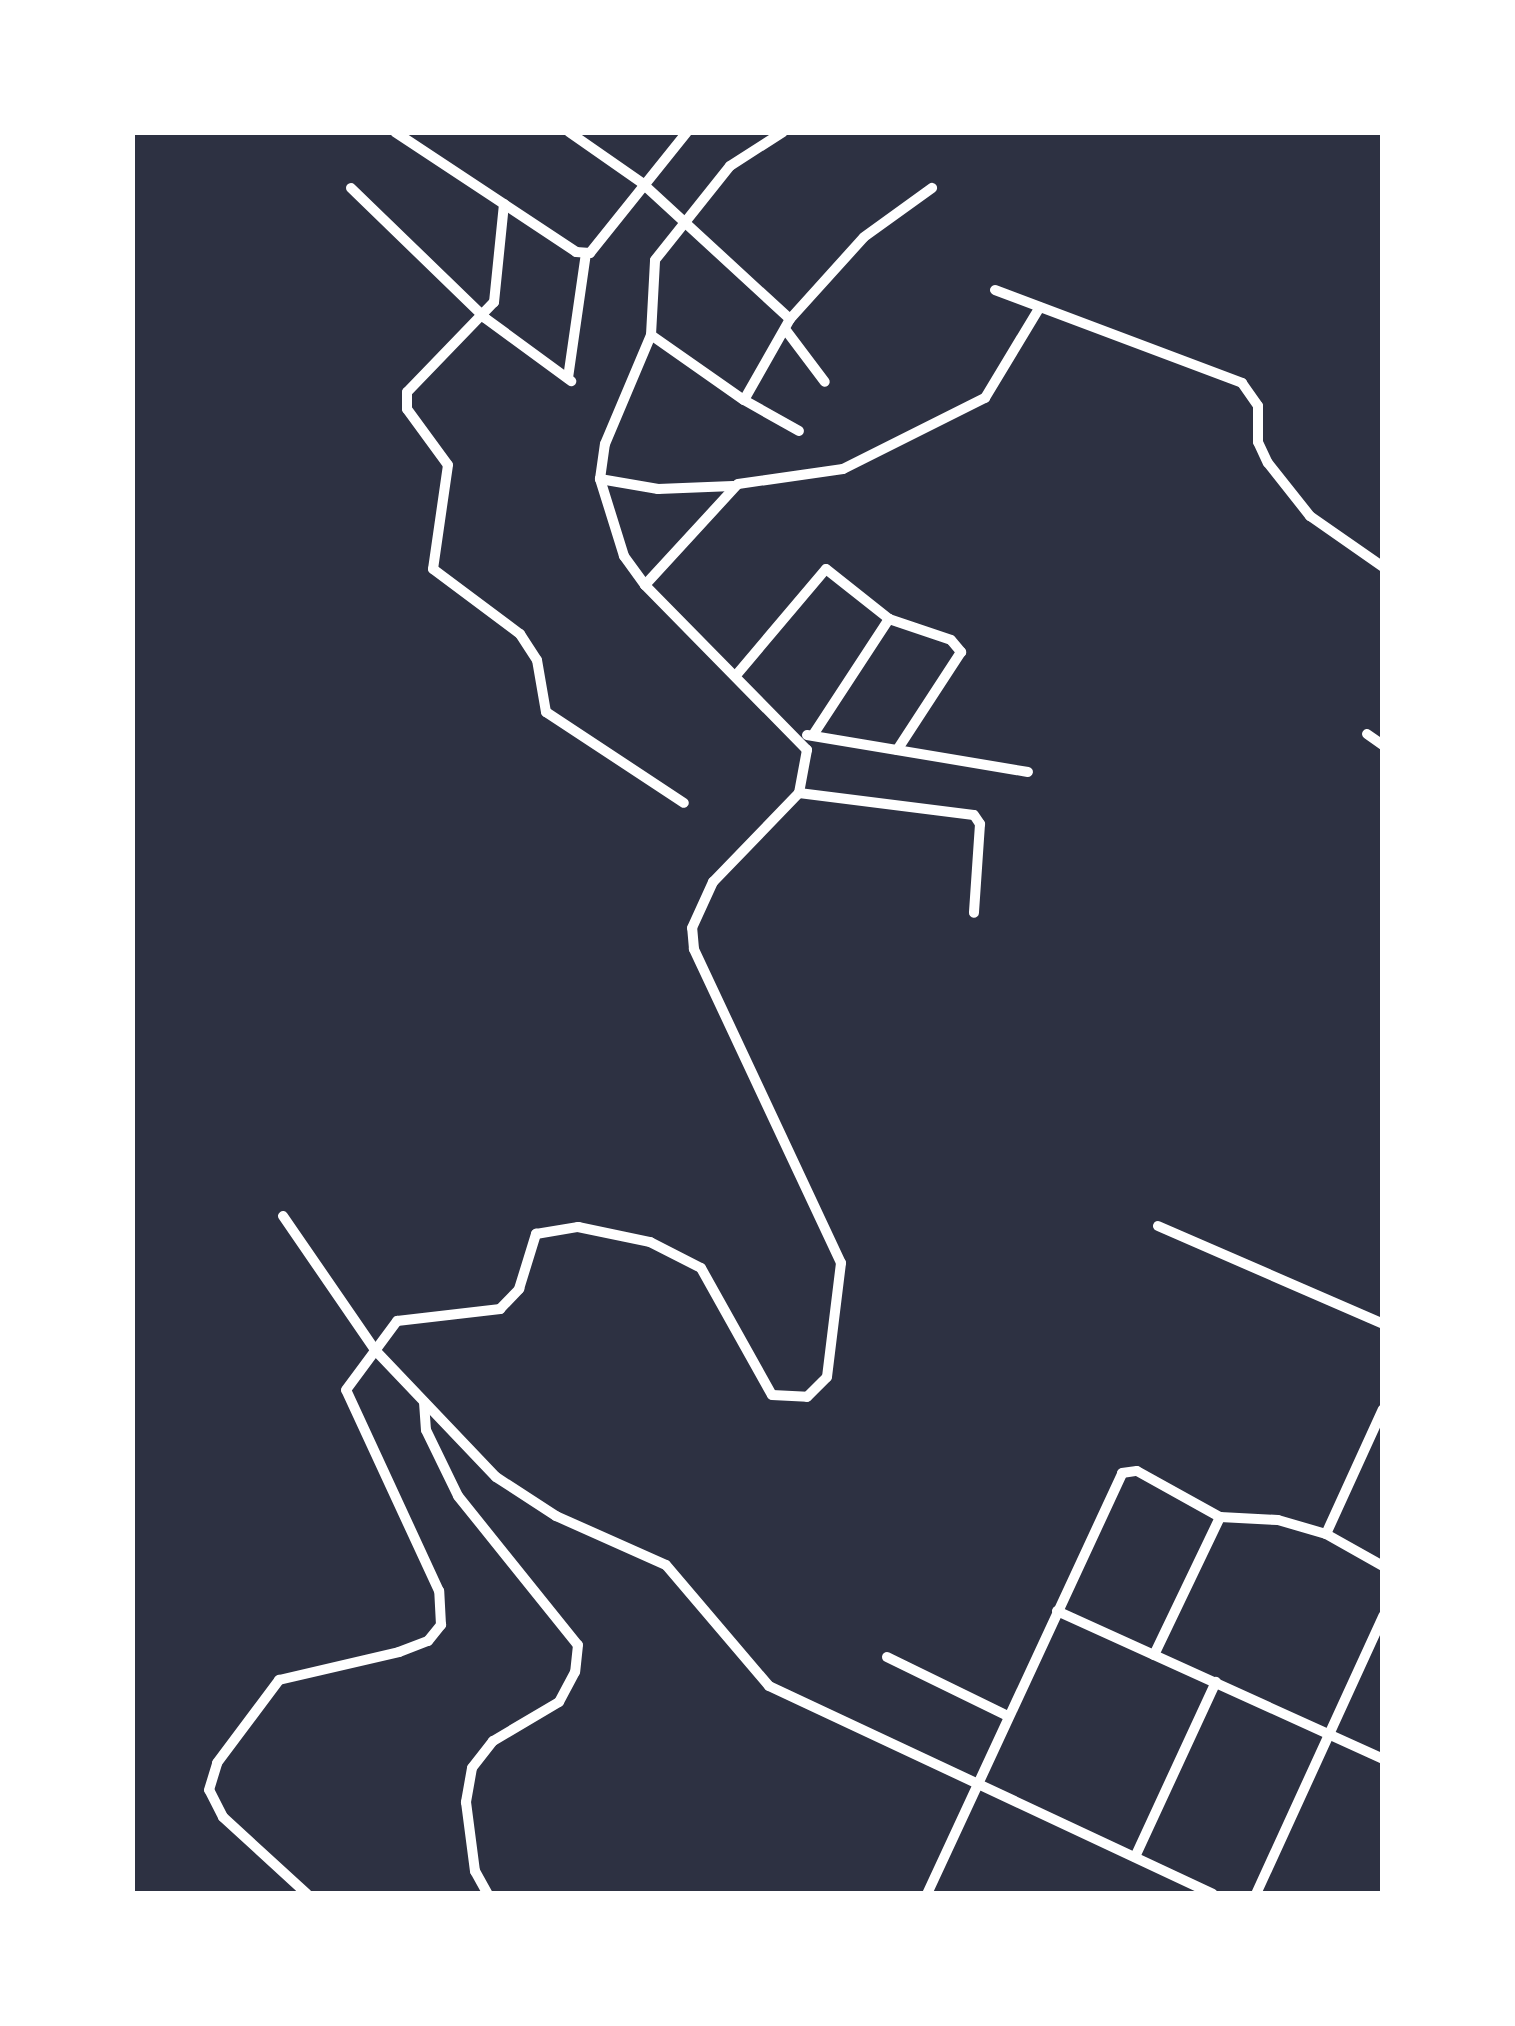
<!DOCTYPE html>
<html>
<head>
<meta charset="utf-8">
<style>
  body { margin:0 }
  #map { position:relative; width:1515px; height:2026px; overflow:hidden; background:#2d3142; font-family:Signika,sans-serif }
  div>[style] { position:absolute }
  .minor>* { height:10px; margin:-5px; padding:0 5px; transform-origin:5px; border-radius:5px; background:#fff }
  span { translate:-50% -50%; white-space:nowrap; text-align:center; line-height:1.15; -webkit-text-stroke:12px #fff; paint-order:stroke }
  .frame { position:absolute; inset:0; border:135px solid #fff; pointer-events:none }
</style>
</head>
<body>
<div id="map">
  <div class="minor">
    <div style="left:395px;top:132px;width:217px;rotate:33.5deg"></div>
    <div style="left:576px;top:252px;width:14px;rotate:4deg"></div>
    <div style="left:590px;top:253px;width:155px;rotate:-51.3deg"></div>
    <div style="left:569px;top:132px;width:89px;rotate:34.9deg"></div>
    <div style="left:642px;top:183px;width:201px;rotate:42.6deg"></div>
    <div style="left:351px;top:188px;width:187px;rotate:44.1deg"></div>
    <div style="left:485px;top:318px;width:107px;rotate:36.2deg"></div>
    <div style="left:504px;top:204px;width:99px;rotate:95.8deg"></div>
    <div style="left:494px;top:302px;width:125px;rotate:134deg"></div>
    <div style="left:407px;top:392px;width:17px;rotate:90deg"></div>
    <div style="left:407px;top:409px;width:69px;rotate:53.8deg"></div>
    <div style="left:448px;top:465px;width:105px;rotate:98.2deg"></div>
    <div style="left:433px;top:569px;width:109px;rotate:36.8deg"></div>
    <div style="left:520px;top:634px;width:31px;rotate:57deg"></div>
    <div style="left:537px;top:660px;width:53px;rotate:80.2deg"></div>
    <div style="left:546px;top:712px;width:165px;rotate:33.4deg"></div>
    <div style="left:995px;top:290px;width:264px;rotate:20.6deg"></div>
    <div style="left:1242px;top:383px;width:28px;rotate:55deg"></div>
    <div style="left:1258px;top:406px;width:36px;rotate:90deg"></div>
    <div style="left:1258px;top:442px;width:23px;rotate:65deg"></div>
    <div style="left:1268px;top:463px;width:68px;rotate:51.6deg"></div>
    <div style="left:1310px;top:516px;width:89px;rotate:34.9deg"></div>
    <div style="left:785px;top:329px;width:66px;rotate:53deg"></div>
    <div style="left:651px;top:335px;width:113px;rotate:35deg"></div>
    <div style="left:744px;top:400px;width:93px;rotate:-60.4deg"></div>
    <div style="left:790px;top:319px;width:110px;rotate:-47.9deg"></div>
    <div style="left:864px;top:237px;width:84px;rotate:-35.8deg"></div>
    <div style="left:568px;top:378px;width:126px;rotate:-81.8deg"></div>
    <div style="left:744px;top:400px;width:63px;rotate:29.4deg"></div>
    <div style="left:600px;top:479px;width:59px;rotate:9.8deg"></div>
    <div style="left:658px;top:489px;width:75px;rotate:-2.3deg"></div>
    <div style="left:645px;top:585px;width:137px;rotate:-47.4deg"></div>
    <div style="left:738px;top:484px;width:106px;rotate:-8.1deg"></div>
    <div style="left:843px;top:469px;width:159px;rotate:-26.6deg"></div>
    <div style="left:985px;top:398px;width:106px;rotate:-58.9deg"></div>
    <div style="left:738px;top:673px;width:136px;rotate:-49.8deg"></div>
    <div style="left:826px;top:569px;width:80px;rotate:38.4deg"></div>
    <div style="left:1367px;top:734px;width:19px;rotate:35deg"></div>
    <div style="left:807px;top:735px;width:224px;rotate:9.5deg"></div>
    <div style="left:813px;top:735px;width:139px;rotate:-56.8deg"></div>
    <div style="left:889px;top:619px;width:65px;rotate:18.7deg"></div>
    <div style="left:951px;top:640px;width:16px;rotate:50deg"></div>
    <div style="left:961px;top:652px;width:117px;rotate:123.1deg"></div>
    <div style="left:799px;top:793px;width:176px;rotate:7.2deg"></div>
    <div style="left:974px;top:815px;width:11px;rotate:56deg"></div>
    <div style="left:980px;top:824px;width:89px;rotate:93.9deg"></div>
    <div style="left:283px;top:1216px;width:163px;rotate:55.5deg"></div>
    <div style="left:375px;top:1350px;width:175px;rotate:46.4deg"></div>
    <div style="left:496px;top:1477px;width:72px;rotate:33deg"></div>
    <div style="left:556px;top:1516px;width:120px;rotate:24deg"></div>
    <div style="left:666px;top:1565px;width:159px;rotate:49.6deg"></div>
    <div style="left:769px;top:1686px;width:490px;rotate:25.1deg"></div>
    <div style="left:1158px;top:1226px;width:245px;rotate:23.5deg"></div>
    <div style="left:424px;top:1402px;width:28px;rotate:86deg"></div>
    <div style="left:426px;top:1430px;width:73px;rotate:64.1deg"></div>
    <div style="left:458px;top:1496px;width:191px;rotate:51.2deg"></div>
    <div style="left:578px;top:1645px;width:27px;rotate:96deg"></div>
    <div style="left:575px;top:1672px;width:34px;rotate:118deg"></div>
    <div style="left:559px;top:1702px;width:77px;rotate:149.4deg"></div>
    <div style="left:493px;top:1741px;width:34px;rotate:128deg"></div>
    <div style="left:472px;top:1768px;width:35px;rotate:100deg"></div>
    <div style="left:466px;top:1802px;width:70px;rotate:82.6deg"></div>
    <div style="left:475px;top:1871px;width:26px;rotate:61deg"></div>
    <div style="left:1326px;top:1534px;width:137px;rotate:-65.5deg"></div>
    <div style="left:1057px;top:1611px;width:358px;rotate:24.4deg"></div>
    <div style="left:1154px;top:1655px;width:153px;rotate:-64.4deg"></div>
    <div style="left:887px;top:1657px;width:135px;rotate:26deg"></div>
    <div style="left:1135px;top:1857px;width:193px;rotate:-65.2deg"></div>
    <div style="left:307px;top:1894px;width:114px;rotate:-137.5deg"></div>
    <div style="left:223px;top:1817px;width:30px;rotate:-117deg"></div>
    <div style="left:209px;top:1790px;width:28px;rotate:-73deg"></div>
    <div style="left:217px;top:1763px;width:104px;rotate:-53.2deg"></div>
    <div style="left:279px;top:1680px;width:123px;rotate:-13.1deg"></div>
    <div style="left:399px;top:1652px;width:31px;rotate:-21deg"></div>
    <div style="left:428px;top:1641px;width:21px;rotate:-51deg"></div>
    <div style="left:441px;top:1625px;width:34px;rotate:-93deg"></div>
    <div style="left:439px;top:1591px;width:221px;rotate:-114.8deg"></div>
    <div style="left:346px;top:1390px;width:86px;rotate:-53.5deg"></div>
    <div style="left:397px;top:1321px;width:104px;rotate:-6.6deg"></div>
    <div style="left:500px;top:1309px;width:28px;rotate:-46deg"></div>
    <div style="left:519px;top:1289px;width:58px;rotate:-72.8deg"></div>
    <div style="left:536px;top:1234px;width:43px;rotate:-9.5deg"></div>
    <div style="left:578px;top:1227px;width:74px;rotate:11.8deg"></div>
    <div style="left:650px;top:1242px;width:57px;rotate:27deg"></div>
    <div style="left:701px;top:1268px;width:145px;rotate:60.8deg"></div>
    <div style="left:772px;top:1395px;width:35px;rotate:3deg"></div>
    <div style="left:807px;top:1397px;width:28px;rotate:-45deg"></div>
    <div style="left:827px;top:1377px;width:115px;rotate:-83deg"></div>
    <div style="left:841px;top:1263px;width:347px;rotate:-115.1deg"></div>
    <div style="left:694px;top:949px;width:21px;rotate:-95deg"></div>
    <div style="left:692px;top:928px;width:51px;rotate:-65.5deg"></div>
    <div style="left:713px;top:882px;width:124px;rotate:-46deg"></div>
    <div style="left:799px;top:793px;width:44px;rotate:-79.5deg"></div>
    <div style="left:807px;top:750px;width:231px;rotate:-134.5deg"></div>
    <div style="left:645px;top:585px;width:36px;rotate:-126deg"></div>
    <div style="left:624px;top:556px;width:81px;rotate:-107.3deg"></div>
    <div style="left:600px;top:479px;width:35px;rotate:-82deg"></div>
    <div style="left:605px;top:444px;width:118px;rotate:-67.1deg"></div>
    <div style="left:651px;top:335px;width:75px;rotate:-86.9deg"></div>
    <div style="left:655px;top:260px;width:120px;rotate:-51.4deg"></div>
    <div style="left:730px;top:166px;width:63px;rotate:-32.7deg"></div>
    <div style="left:927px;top:1894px;width:464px;rotate:-65.1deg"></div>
    <div style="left:1122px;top:1473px;width:15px;rotate:-8deg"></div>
    <div style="left:1137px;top:1471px;width:95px;rotate:29deg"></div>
    <div style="left:1220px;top:1517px;width:58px;rotate:3deg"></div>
    <div style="left:1278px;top:1520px;width:50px;rotate:16.3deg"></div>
    <div style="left:1326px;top:1534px;width:65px;rotate:29.3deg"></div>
    <div style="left:1256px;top:1894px;width:306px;rotate:-65.4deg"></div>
  </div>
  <div class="frame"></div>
</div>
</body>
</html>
